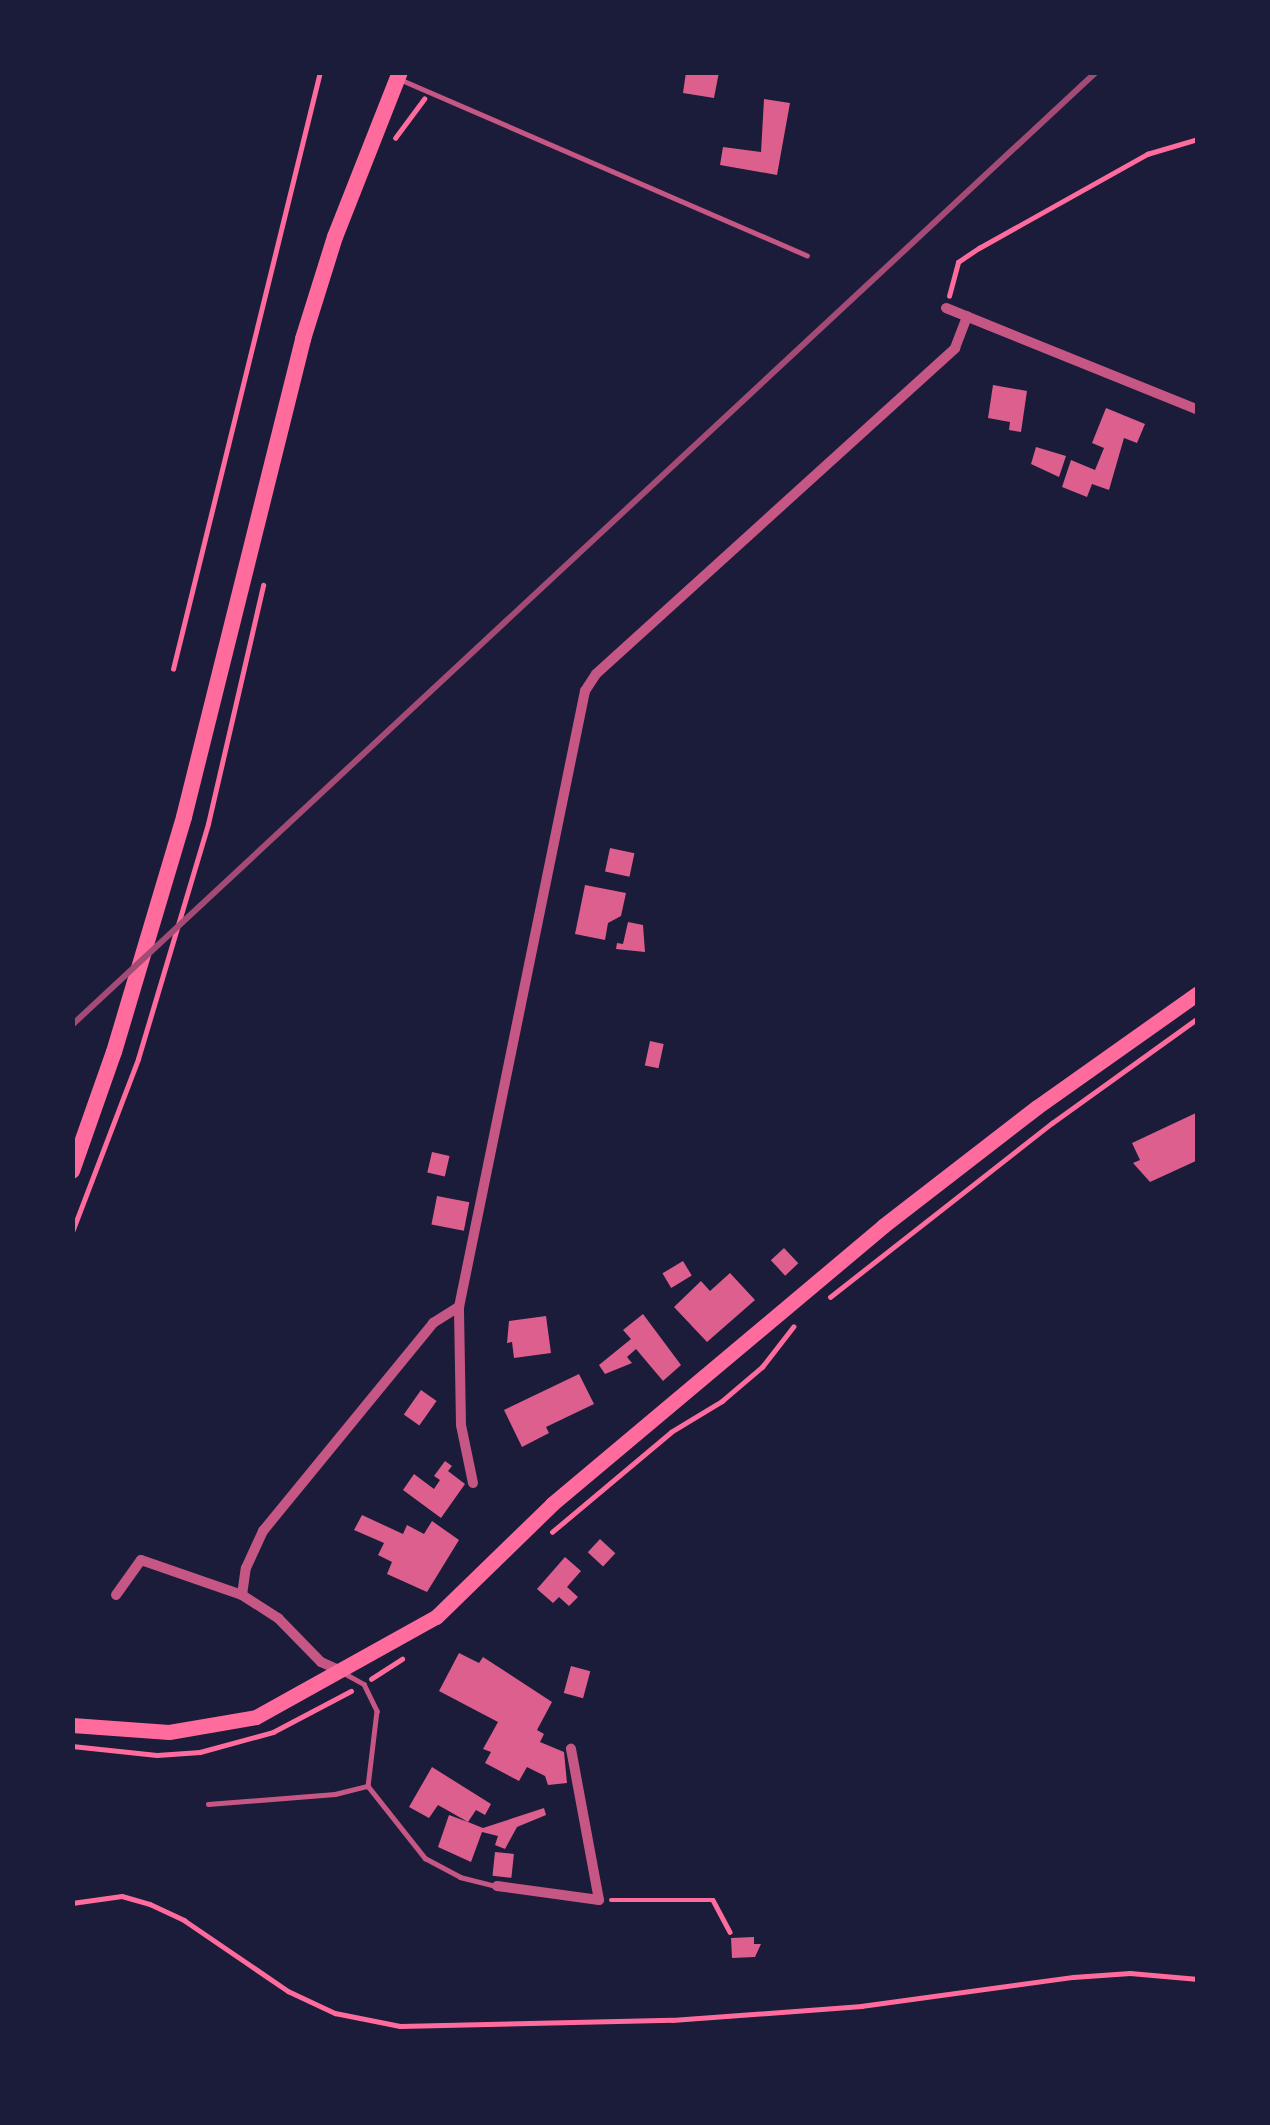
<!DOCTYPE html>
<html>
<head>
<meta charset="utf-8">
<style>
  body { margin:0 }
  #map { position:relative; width:1270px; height:2125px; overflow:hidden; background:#1b1b3a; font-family:"Fira Sans",sans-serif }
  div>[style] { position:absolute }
  .building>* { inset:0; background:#dd5f8e; transform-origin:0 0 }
  .path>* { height:4.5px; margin:-2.25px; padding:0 2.25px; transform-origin:2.25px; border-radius:2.25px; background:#ff6b9d }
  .service>* { height:4.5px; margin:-2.25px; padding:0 2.25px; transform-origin:2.25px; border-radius:2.25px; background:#c65784 }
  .minor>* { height:10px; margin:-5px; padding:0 5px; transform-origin:5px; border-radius:5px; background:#c65784 }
  .secondary>* { height:15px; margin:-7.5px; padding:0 7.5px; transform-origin:7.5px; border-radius:7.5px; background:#ff6b9d }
  .primary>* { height:16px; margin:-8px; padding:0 8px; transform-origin:8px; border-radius:8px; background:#ff6b9d }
  .rail>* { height:6px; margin:-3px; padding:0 3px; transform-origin:3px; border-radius:3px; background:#a44b75 }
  span { translate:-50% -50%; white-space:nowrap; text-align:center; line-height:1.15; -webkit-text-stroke:9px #1b1b3a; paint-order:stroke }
  .frame { position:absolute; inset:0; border:75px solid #1b1b3a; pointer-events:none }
</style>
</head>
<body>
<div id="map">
  <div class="building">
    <div style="clip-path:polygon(686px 72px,719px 72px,714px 98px,683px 93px)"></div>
    <div style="clip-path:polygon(764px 99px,790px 103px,777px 175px,720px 165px,723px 147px,761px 152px)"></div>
    <div style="clip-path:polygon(993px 385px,1027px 391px,1021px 432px,1009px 430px,1010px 422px,988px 418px)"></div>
    <div style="clip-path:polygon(1106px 408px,1145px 424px,1137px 443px,1124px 438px,1109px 490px,1092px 484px,1087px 497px,1062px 487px,1071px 460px,1095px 470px,1104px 448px,1092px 443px)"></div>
    <div style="clip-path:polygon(1036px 447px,1066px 456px,1059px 477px,1031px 464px)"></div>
    <div style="left:610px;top:848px;width:25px;height:24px;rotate:12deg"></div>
    <div style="clip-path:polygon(585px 885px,626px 893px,621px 916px,608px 923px,605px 940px,575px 934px)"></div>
    <div style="clip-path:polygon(628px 922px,643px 925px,645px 952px,616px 949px,617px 943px,623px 944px)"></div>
    <div style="left:650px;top:1041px;width:14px;height:25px;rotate:12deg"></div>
    <div style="clip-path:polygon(1198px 1112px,1198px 1160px,1150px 1182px,1133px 1163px,1140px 1160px,1132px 1143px)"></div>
    <div style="left:432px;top:1152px;width:18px;height:21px;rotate:13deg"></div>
    <div style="left:437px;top:1196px;width:33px;height:29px;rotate:11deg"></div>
    <div style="left:784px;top:1248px;width:21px;height:18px;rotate:47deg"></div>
    <div style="left:683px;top:1261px;width:17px;height:24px;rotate:59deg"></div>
    <div style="clip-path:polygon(730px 1273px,755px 1300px,707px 1342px,674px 1307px,701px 1281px,710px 1291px)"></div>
    <div style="clip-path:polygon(643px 1314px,681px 1365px,663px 1381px,636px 1349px,627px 1357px,632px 1363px,605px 1374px,599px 1365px,631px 1339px,623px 1330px)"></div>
    <div style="clip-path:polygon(546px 1316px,551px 1353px,514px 1358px,512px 1342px,507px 1343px,509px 1321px)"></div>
    <div style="clip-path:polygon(579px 1374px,594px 1404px,546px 1427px,549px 1433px,522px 1447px,504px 1410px)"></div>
    <div style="left:421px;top:1390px;width:19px;height:30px;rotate:35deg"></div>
    <div style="clip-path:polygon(445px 1461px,452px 1466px,448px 1471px,465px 1484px,441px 1518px,403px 1490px,414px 1474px,434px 1489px,440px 1480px,434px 1476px)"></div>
    <div style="clip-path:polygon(362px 1515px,403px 1534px,407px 1525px,424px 1534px,432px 1521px,459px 1540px,427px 1592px,387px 1574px,392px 1562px,378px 1555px,384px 1543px,354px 1530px)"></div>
    <div style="left:600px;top:1539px;width:21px;height:18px;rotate:43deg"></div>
    <div style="clip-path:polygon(565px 1557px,581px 1571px,567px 1587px,578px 1597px,569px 1606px,559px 1597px,553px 1603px,537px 1589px)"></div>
    <div style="clip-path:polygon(459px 1653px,479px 1663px,483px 1657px,552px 1702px,537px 1730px,544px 1734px,540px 1742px,564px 1752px,567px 1783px,548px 1785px,545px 1776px,527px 1767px,519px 1781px,485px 1763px,491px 1752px,483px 1749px,498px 1722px,439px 1691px)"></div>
    <div style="left:571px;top:1666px;width:20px;height:28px;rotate:15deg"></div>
    <div style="clip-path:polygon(432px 1767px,491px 1804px,485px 1815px,476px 1810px,468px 1822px,483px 1828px,544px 1808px,546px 1815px,517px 1827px,505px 1849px,495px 1845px,498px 1836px,482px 1832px,471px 1862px,438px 1847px,449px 1815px,468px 1822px,438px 1805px,429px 1818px,409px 1807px)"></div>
    <div style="left:495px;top:1852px;width:19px;height:24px;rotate:6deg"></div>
    <div style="clip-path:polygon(754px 1937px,754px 1944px,761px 1944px,755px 1957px,732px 1958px,731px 1938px)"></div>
  </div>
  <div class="path">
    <div style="left:395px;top:138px;width:49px;rotate:-53.4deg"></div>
    <div style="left:949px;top:296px;width:35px;rotate:-75deg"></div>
    <div style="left:958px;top:262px;width:25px;rotate:-34deg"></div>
    <div style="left:979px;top:248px;width:193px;rotate:-29.2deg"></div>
    <div style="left:1147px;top:154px;width:53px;rotate:-16.4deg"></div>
    <div style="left:173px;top:669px;width:615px;rotate:-76.17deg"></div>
    <div style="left:72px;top:1232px;width:185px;rotate:-69.1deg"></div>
    <div style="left:138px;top:1059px;width:245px;rotate:-73.4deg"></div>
    <div style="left:208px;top:824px;width:245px;rotate:-77deg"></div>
    <div style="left:830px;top:1297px;width:282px;rotate:-38.1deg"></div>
    <div style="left:1052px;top:1123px;width:180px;rotate:-35.7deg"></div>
    <div style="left:552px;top:1532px;width:155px;rotate:-40deg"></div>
    <div style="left:671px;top:1432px;width:60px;rotate:-31.3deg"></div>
    <div style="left:722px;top:1401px;width:52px;rotate:-40.4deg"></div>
    <div style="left:762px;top:1367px;width:51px;rotate:-52.2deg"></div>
    <div style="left:371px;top:1679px;width:37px;rotate:-33deg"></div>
    <div style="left:72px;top:1746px;width:85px;rotate:6deg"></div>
    <div style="left:157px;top:1755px;width:43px;rotate:-4deg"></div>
    <div style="left:200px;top:1752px;width:76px;rotate:-15.3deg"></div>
    <div style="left:273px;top:1732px;width:88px;rotate:-27.7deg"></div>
    <div style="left:611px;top:1900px;width:102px"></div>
    <div style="left:713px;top:1900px;width:36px;rotate:62deg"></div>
    <div style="left:72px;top:1903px;width:50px;rotate:-8deg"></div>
    <div style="left:122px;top:1896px;width:29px;rotate:16deg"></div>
    <div style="left:150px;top:1904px;width:38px;rotate:25deg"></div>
    <div style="left:184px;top:1920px;width:126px;rotate:34.3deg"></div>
    <div style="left:288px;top:1991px;width:52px;rotate:25.1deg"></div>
    <div style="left:335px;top:2013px;width:66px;rotate:11.3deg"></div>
    <div style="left:400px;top:2026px;width:272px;rotate:-1.3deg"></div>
    <div style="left:672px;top:2020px;width:190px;rotate:-4.2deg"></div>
    <div style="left:861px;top:2006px;width:214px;rotate:-7.8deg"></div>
    <div style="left:1073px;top:1977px;width:57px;rotate:-4deg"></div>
    <div style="left:1130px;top:1973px;width:68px;rotate:5deg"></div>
  </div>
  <div class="service">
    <div style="left:404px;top:81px;width:439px;rotate:23.4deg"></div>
    <div style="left:344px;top:1673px;width:23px;rotate:29deg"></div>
    <div style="left:364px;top:1684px;width:30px;rotate:64deg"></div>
    <div style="left:377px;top:1711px;width:76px;rotate:96.8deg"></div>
    <div style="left:368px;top:1786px;width:92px;rotate:51.6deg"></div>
    <div style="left:425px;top:1858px;width:40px;rotate:28deg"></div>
    <div style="left:460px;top:1877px;width:36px;rotate:14deg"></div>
    <div style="left:208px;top:1804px;width:127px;rotate:-4.5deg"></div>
    <div style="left:335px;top:1794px;width:34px;rotate:-14deg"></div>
  </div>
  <div class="minor">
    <div style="left:946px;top:308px;width:272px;rotate:22deg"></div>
    <div style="left:473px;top:1483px;width:59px;rotate:-101.7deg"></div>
    <div style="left:461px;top:1425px;width:118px;rotate:-91deg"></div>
    <div style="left:459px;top:1307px;width:629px;rotate:-78.44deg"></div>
    <div style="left:585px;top:691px;width:20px;rotate:-57deg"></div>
    <div style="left:596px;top:674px;width:485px;rotate:-42.2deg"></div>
    <div style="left:955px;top:348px;width:34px;rotate:-69deg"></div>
    <div style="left:116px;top:1595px;width:43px;rotate:-54.5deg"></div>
    <div style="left:141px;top:1560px;width:107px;rotate:19.1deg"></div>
    <div style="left:242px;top:1595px;width:43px;rotate:32.6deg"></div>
    <div style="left:278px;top:1618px;width:62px;rotate:45.7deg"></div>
    <div style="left:321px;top:1662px;width:24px;rotate:24deg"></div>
    <div style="left:242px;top:1595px;width:27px;rotate:-82deg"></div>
    <div style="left:246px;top:1568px;width:41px;rotate:-65.3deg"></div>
    <div style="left:263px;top:1531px;width:269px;rotate:-50.7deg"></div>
    <div style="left:433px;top:1323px;width:31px;rotate:-32deg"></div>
    <div style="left:497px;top:1886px;width:103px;rotate:7.8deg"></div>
    <div style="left:599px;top:1900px;width:154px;rotate:-100.5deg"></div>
  </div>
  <div class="secondary">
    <div style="left:72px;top:1725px;width:97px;rotate:4.1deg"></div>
    <div style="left:169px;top:1732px;width:88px;rotate:-9.8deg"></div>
    <div style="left:256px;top:1717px;width:206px;rotate:-29.1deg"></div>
    <div style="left:436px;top:1617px;width:162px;rotate:-44.2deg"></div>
    <div style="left:552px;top:1504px;width:432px;rotate:-40deg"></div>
    <div style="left:883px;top:1226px;width:195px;rotate:-37.7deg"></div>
    <div style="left:1037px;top:1107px;width:197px;rotate:-35.3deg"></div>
  </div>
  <div class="primary">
    <div style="left:72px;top:1171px;width:126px;rotate:-70.6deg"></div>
    <div style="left:114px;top:1052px;width:245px;rotate:-73.4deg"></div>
    <div style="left:184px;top:817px;width:493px;rotate:-76deg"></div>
    <div style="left:303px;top:339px;width:107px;rotate:-72.6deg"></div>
    <div style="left:335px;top:237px;width:177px;rotate:-68.5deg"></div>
  </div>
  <div class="rail">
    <div style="left:72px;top:1025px;width:1399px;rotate:-42.94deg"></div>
  </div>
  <div class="frame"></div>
</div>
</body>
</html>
